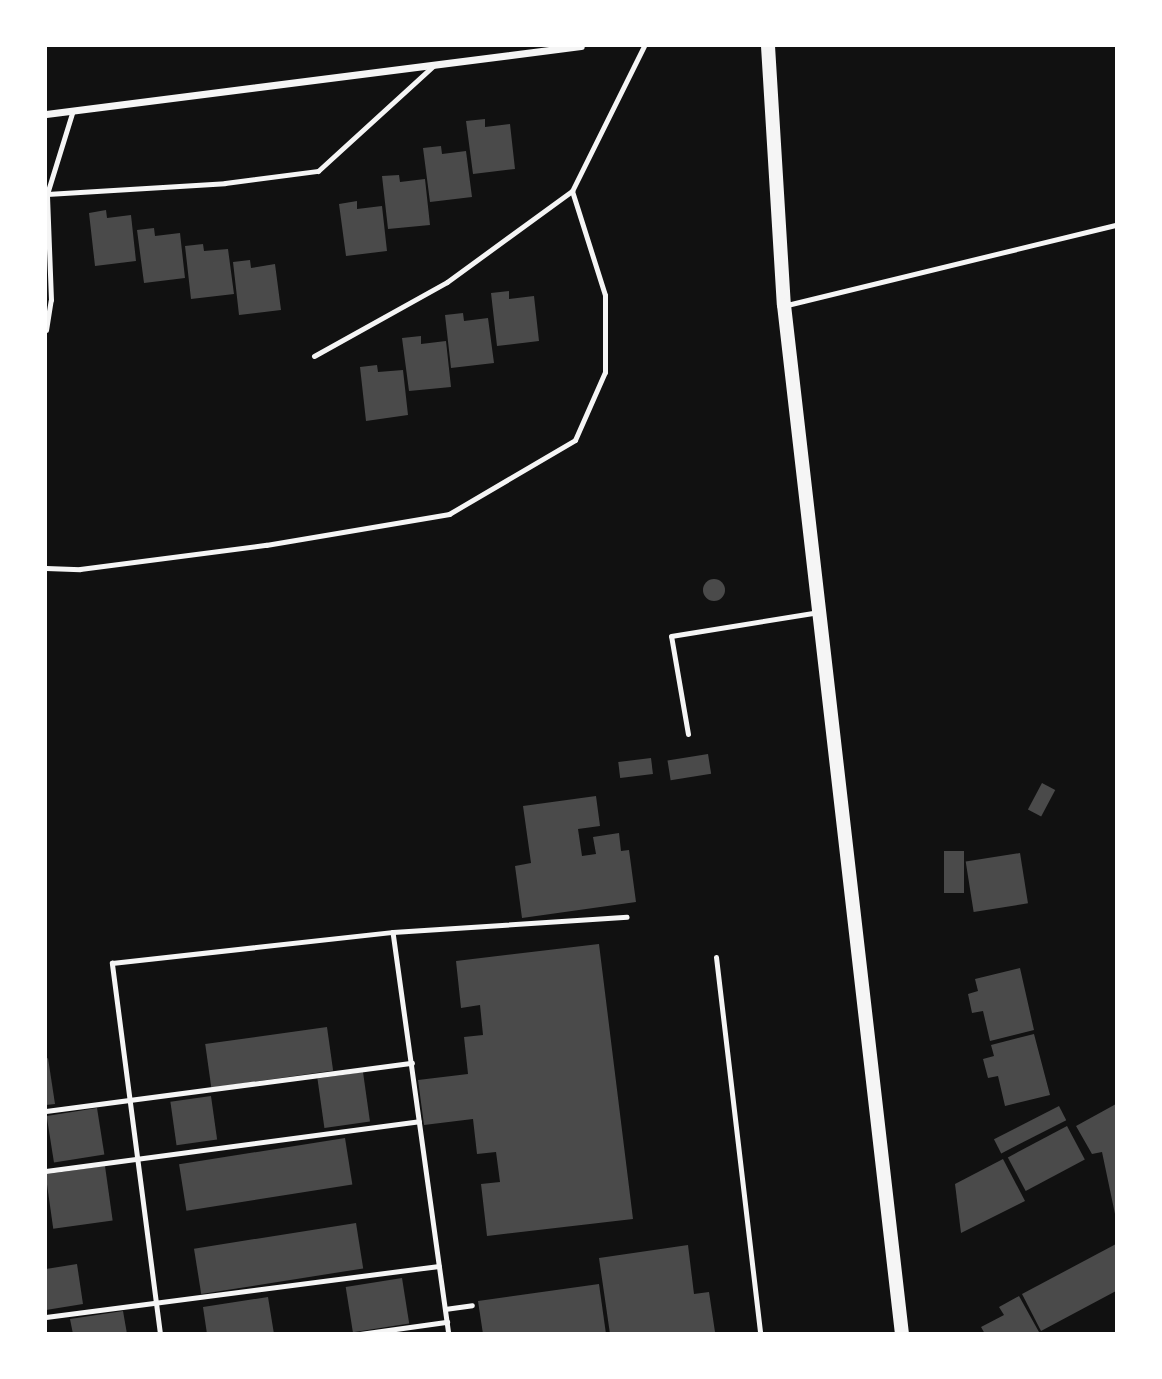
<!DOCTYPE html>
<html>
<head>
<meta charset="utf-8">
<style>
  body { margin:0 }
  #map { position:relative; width:1162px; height:1379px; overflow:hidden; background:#111; font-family:"Noto Sans",sans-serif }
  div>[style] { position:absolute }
  .building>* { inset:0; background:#4a4a4a; transform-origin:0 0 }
  .round { border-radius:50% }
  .path>* { height:4.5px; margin:-2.25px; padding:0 2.25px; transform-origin:2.25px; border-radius:2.25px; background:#f5f5f5 }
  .service>* { height:5px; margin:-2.5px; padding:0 2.5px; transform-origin:2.5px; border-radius:2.5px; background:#f5f5f5 }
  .minor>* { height:7px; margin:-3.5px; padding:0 3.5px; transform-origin:3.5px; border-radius:3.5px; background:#f5f5f5 }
  .secondary>* { height:14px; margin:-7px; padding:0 7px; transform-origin:7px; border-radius:7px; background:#f5f5f5 }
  span { translate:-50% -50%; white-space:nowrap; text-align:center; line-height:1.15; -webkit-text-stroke:6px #fff; paint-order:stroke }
  .frame { position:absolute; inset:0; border:47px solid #fff; pointer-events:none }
</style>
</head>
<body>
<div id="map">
  <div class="building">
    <div style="clip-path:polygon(485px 119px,485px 127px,510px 124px,515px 169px,473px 174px,466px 121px)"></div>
    <div style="clip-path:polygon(441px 146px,442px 154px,466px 151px,472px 197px,430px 202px,423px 148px)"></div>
    <div style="clip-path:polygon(399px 175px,400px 182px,425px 179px,430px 225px,388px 229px,382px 176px)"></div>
    <div style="clip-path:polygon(357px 201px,357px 209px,382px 206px,387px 251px,346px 256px,339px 204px)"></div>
    <div style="clip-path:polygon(106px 210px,107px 218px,131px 215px,136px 261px,95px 266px,89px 213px)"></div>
    <div style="clip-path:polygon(154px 228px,155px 236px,180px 233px,185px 278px,144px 283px,137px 230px)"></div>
    <div style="clip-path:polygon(203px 244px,204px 251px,228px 249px,234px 294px,191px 299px,185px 246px)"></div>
    <div style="clip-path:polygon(250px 260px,251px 268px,275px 264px,281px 310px,239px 315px,233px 262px)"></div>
    <div style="clip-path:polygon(509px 291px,509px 299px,534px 296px,539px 341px,497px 346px,491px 293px)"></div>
    <div style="clip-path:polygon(463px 313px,464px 321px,488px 318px,494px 363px,451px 368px,445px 315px)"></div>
    <div style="clip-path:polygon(421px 336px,421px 344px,446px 341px,451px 387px,409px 391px,402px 338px)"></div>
    <div style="clip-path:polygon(377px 365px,378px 372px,403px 370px,408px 415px,366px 421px,360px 367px)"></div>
    <div class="round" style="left:703px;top:579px;width:22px;height:22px"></div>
    <div style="left:708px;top:754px;width:20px;height:41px;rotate:81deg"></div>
    <div style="left:651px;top:758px;width:16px;height:33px;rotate:83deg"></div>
    <div style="left:1042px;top:783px;width:15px;height:30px;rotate:28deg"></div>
    <div style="clip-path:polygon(596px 796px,600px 826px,578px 829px,582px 856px,596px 854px,593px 837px,619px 833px,621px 851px,629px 850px,636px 902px,522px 918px,515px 866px,531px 863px,523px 806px)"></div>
    <div style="left:944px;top:851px;width:20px;height:42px"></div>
    <div style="left:1020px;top:853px;width:51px;height:55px;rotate:81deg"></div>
    <div style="clip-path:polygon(599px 944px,633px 1219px,487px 1236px,481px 1184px,500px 1182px,496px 1152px,477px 1154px,473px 1119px,424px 1125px,418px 1080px,468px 1074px,464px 1037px,483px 1035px,480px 1005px,461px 1008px,456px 961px)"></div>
    <div style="clip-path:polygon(1020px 968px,1034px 1030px,990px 1041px,983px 1011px,972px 1013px,968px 994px,978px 991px,975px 979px)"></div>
    <div style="left:327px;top:1027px;width:44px;height:123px;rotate:82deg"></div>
    <div style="clip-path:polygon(1034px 1034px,1050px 1095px,1005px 1106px,998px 1076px,988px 1078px,983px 1059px,994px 1056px,991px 1045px)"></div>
    <div style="clip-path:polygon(48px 1058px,55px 1104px,46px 1105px,46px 1059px)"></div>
    <div style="left:363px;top:1072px;width:50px;height:46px;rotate:82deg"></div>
    <div style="left:211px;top:1096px;width:44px;height:41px;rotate:82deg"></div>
    <div style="clip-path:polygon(1116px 1104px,1116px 1214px,1115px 1214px,1102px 1152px,1092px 1154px,1076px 1126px)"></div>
    <div style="left:1059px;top:1106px;width:16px;height:73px;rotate:63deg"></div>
    <div style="left:97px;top:1108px;width:47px;height:51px;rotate:81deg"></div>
    <div style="left:1067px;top:1126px;width:38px;height:67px;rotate:62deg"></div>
    <div style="left:345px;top:1138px;width:47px;height:168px;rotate:81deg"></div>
    <div style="clip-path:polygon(1003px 1159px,1025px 1201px,961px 1233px,955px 1184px)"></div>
    <div style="left:105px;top:1166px;width:55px;height:60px;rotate:82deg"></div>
    <div style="left:356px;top:1223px;width:46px;height:164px;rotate:81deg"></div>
    <div style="clip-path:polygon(1116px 1244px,1116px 1291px,1041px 1331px,1022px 1294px)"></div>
    <div style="clip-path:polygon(688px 1245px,694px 1294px,709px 1292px,715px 1332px,610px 1334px,599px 1258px)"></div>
    <div style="clip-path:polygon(77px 1264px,83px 1304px,46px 1310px,46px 1269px)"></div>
    <div style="left:402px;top:1278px;width:46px;height:57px;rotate:81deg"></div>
    <div style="clip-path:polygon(599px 1284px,606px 1334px,483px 1334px,478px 1301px)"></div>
    <div style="clip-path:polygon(1019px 1296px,1039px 1332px,985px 1334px,981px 1327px,1004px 1315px,999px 1307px)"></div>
    <div style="clip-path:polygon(268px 1297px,274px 1334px,207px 1334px,203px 1307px)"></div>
    <div style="clip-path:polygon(123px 1311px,127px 1334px,73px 1334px,70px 1319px)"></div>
  </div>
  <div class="path">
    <div style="left:393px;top:932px;width:406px;rotate:82.1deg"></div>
    <div style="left:46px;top:1111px;width:369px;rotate:-7.5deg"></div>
    <div style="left:46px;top:1171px;width:376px;rotate:-7.6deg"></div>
    <div style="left:445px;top:1309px;width:27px;rotate:-8deg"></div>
    <div style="left:46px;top:1317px;width:396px;rotate:-7.4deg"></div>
    <div style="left:160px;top:1334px;width:374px;rotate:-97.4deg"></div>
    <div style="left:112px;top:963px;width:283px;rotate:-6.3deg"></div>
    <div style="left:393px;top:932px;width:234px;rotate:-3.7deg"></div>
    <div style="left:360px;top:1334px;width:88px;rotate:-7.9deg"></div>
  </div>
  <div class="service">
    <div style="left:47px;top:194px;width:178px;rotate:-3.5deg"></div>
    <div style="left:225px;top:183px;width:94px;rotate:-7.4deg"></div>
    <div style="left:318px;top:171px;width:156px;rotate:-42.4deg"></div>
    <div style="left:787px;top:305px;width:339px;rotate:-13.7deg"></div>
    <div style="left:46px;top:330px;width:30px;rotate:-81deg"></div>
    <div style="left:51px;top:300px;width:106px;rotate:-92.2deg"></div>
    <div style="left:47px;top:194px;width:85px;rotate:-72.8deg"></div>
    <div style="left:314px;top:356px;width:152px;rotate:-29.1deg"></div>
    <div style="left:447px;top:282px;width:155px;rotate:-36.1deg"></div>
    <div style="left:572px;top:191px;width:162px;rotate:-63.6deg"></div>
    <div style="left:46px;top:568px;width:34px;rotate:2deg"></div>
    <div style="left:80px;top:569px;width:188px;rotate:-7.4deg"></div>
    <div style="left:266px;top:545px;width:186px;rotate:-9.6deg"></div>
    <div style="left:449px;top:514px;width:146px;rotate:-30.4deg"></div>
    <div style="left:575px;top:440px;width:74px;rotate:-66.2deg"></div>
    <div style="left:605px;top:372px;width:77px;rotate:-90deg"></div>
    <div style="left:605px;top:295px;width:109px;rotate:-107.6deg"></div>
    <div style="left:688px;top:734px;width:99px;rotate:-99.8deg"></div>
    <div style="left:671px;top:636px;width:150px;rotate:-9.2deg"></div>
    <div style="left:716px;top:957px;width:380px;rotate:83.3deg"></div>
  </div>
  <div class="minor">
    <div style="left:46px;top:114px;width:539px;rotate:-7.24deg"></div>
  </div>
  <div class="secondary">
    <div style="left:768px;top:46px;width:259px;rotate:86.5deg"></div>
    <div style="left:784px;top:305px;width:1036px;rotate:83.46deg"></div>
  </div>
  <div class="frame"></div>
</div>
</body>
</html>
